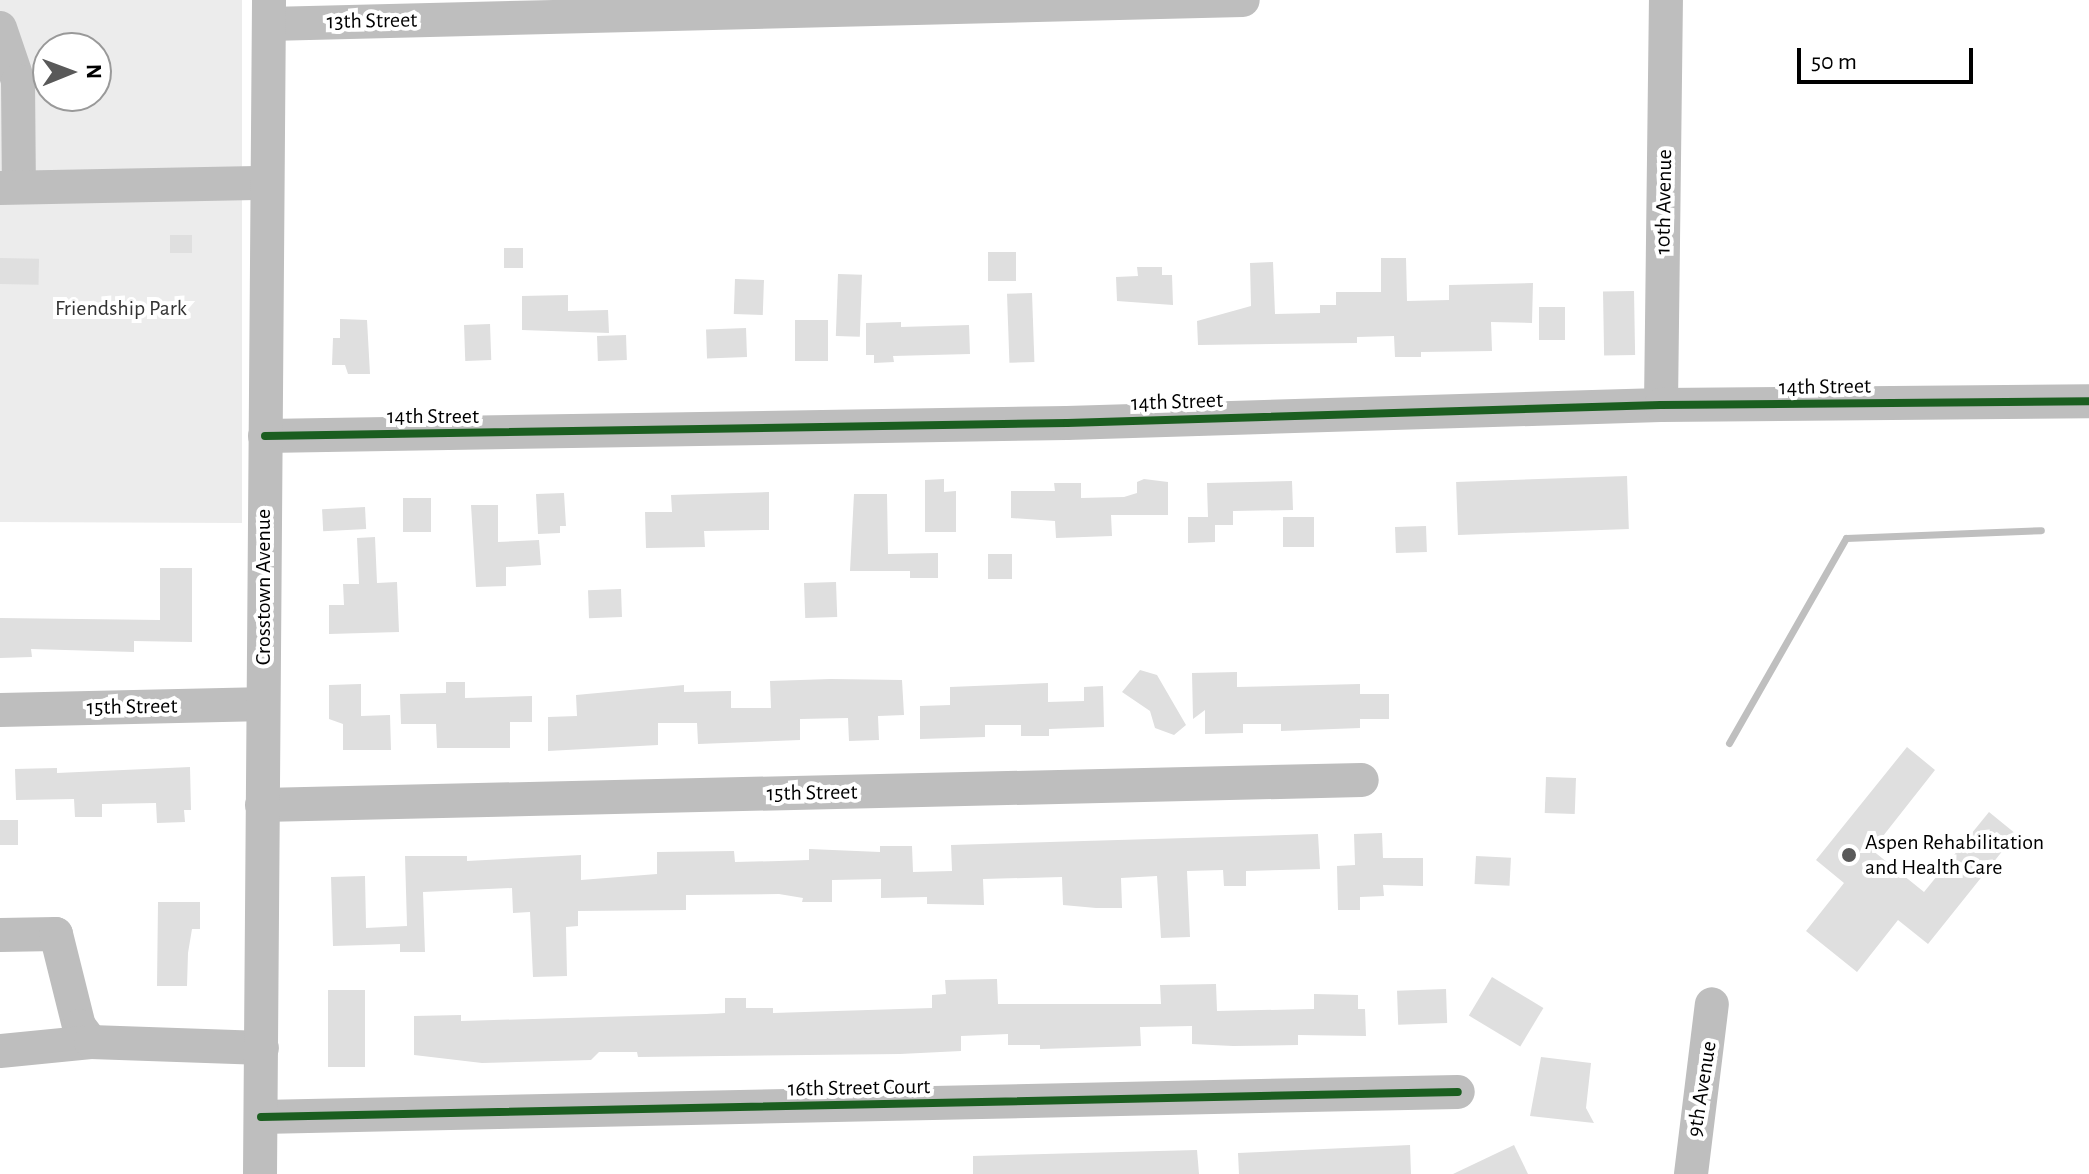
<!DOCTYPE html>
<html>
<head>
<meta charset="utf-8">
<style>
  body { margin:0 }
  #map { position:relative; width:2089px; height:1174px; overflow:hidden; background:#fff; font-family:"Alegreya Sans",sans-serif }
  div>[style] { position:absolute }
  .green>* { inset:0; background:#ececec }
  .stream>* { height:7px; margin:-3.5px; padding:0 3.5px; transform-origin:3.5px; border-radius:3.5px; background:#bfbfbf }
  .building>* { inset:0; background:#dfdfdf; transform-origin:0 0 }
  .minor>* { height:34px; margin:-17px; padding:0 17px; transform-origin:17px; border-radius:17px; background:#bebebe }
  .cycleway>* { height:8px; margin:-4px; padding:0 4px; transform-origin:4px; border-radius:4px; background:#1b5e20 }
  .dots>* { width:22px; height:22px; translate:-50% -50%; box-sizing:border-box; border:4px solid #fff; border-radius:50% }
  span { translate:-50% -50%; white-space:nowrap; text-align:center; line-height:1.15; -webkit-text-stroke:8px #fff; paint-order:stroke }
  .street-label { font-size:22px; color:#000 }
  .park-label { font-size:22px; color:#333 }
  .poi-label { font-size:22px; color:#000 }
  .left { translate:0 -50%; text-align:left }
  .north { position:absolute; left:32px; top:32px; width:80px; height:80px; box-sizing:border-box; background:#fff; border:2px solid #999; border-radius:50%; rotate:89deg; font-size:22px; font-weight:700; line-height:32px; text-align:center; color:#000 }
  .north::after { content:''; display:block; margin:auto; width:28px; height:36px; background:#595959; clip-path:polygon(50% 0,100% 100%,50% 72%,0 100%) }
  .scale { position:absolute; left:1797px; top:48px; width:176px; height:36px; box-sizing:border-box; border:4px solid #000; border-top:0; padding-left:10px; font-size:24px; line-height:28px; white-space:nowrap; color:#000; -webkit-text-stroke:6px #fff; paint-order:stroke }
</style>
</head>
<body>
<div id="map">
  <div class="green">
    <div style="clip-path:polygon(evenodd,0 0,242px 0,242px 523px,0 522px,0 0,48px 48px,96px 48px,96px 96px,48px 96px,48px 48px)"></div>
  </div>
  <div class="stream">
    <div style="left:1729px;top:743px;width:236px;rotate:-60.3deg"></div>
    <div style="left:1846px;top:538px;width:195px;rotate:-2.3deg"></div>
  </div>
  <div class="building">
    <div style="left:170px;top:235px;width:22px;height:18px"></div>
    <div style="left:504px;top:248px;width:19px;height:20px"></div>
    <div style="left:1016px;top:252px;width:29px;height:28px;rotate:90deg"></div>
    <div style="left:0;top:258px;width:39px;height:26px;rotate:1deg"></div>
    <div style="clip-path:polygon(1381px 258px,1406px 258px,1407px 301px,1449px 300px,1449px 285px,1533px 283px,1532px 323px,1491px 322px,1492px 351px,1421px 352px,1421px 357px,1395px 357px,1394px 336px,1357px 337px,1357px 343px,1198px 345px,1197px 321px,1251px 306px,1250px 263px,1273px 262px,1275px 314px,1320px 313px,1320px 305px,1336px 305px,1336px 292px,1381px 292px)"></div>
    <div style="clip-path:polygon(1137px 267px,1162px 267px,1162px 275px,1172px 275px,1173px 305px,1117px 301px,1116px 277px,1138px 276px)"></div>
    <div style="left:838px;top:274px;width:24px;height:62px;rotate:2deg"></div>
    <div style="left:735px;top:279px;width:29px;height:35px;rotate:2deg"></div>
    <div style="left:1634px;top:291px;width:64px;height:31px;rotate:89deg"></div>
    <div style="left:1032px;top:293px;width:69px;height:25px;rotate:88deg"></div>
    <div style="clip-path:polygon(568px 295px,568px 311px,608px 310px,609px 333px,522px 330px,522px 296px)"></div>
    <div style="left:1539px;top:307px;width:26px;height:33px"></div>
    <div style="clip-path:polygon(340px 319px,367px 320px,370px 374px,348px 374px,345px 365px,332px 365px,333px 338px,340px 338px)"></div>
    <div style="left:795px;top:320px;width:33px;height:41px"></div>
    <div style="clip-path:polygon(901px 322px,901px 327px,969px 325px,970px 354px,893px 356px,894px 362px,874px 363px,874px 355px,866px 355px,866px 323px)"></div>
    <div style="left:490px;top:324px;width:36px;height:26px;rotate:88deg"></div>
    <div style="left:746px;top:328px;width:29px;height:40px;rotate:88deg"></div>
    <div style="left:626px;top:335px;width:25px;height:29px;rotate:88deg"></div>
    <div style="left:1627px;top:476px;width:53px;height:171px;rotate:88deg"></div>
    <div style="clip-path:polygon(944px 479px,944px 492px,956px 491px,956px 532px,925px 532px,925px 480px)"></div>
    <div style="clip-path:polygon(1144px 479px,1168px 482px,1168px 515px,1111px 515px,1112px 536px,1056px 538px,1055px 521px,1011px 518px,1011px 491px,1055px 491px,1054px 483px,1081px 483px,1081px 498px,1124px 497px,1137px 493px,1137px 482px)"></div>
    <div style="clip-path:polygon(1292px 481px,1293px 510px,1233px 511px,1233px 525px,1215px 525px,1215px 542px,1188px 543px,1188px 517px,1208px 517px,1207px 483px)"></div>
    <div style="clip-path:polygon(769px 492px,769px 530px,704px 531px,705px 547px,646px 548px,645px 512px,672px 512px,671px 495px)"></div>
    <div style="clip-path:polygon(564px 493px,566px 526px,560px 526px,560px 533px,538px 534px,536px 494px)"></div>
    <div style="clip-path:polygon(854px 494px,887px 494px,888px 554px,938px 553px,938px 578px,910px 578px,910px 571px,850px 571px)"></div>
    <div style="left:403px;top:498px;width:28px;height:34px"></div>
    <div style="clip-path:polygon(471px 505px,498px 505px,498px 542px,539px 540px,541px 565px,506px 567px,506px 586px,476px 587px)"></div>
    <div style="left:365px;top:507px;width:22px;height:43px;rotate:87deg"></div>
    <div style="left:1283px;top:517px;width:31px;height:30px"></div>
    <div style="left:1426px;top:526px;width:26px;height:31px;rotate:88deg"></div>
    <div style="clip-path:polygon(375px 537px,377px 583px,397px 582px,399px 632px,329px 634px,329px 605px,344px 605px,343px 584px,359px 584px,357px 538px)"></div>
    <div style="left:988px;top:554px;width:24px;height:25px"></div>
    <div style="clip-path:polygon(160px 568px,192px 568px,192px 642px,134px 641px,134px 652px,31px 649px,32px 657px,0 658px,0 618px,160px 620px)"></div>
    <div style="left:836px;top:582px;width:35px;height:32px;rotate:88deg"></div>
    <div style="left:621px;top:589px;width:28px;height:33px;rotate:88deg"></div>
    <div style="clip-path:polygon(1140px 670px,1157px 675px,1186px 725px,1174px 735px,1155px 728px,1150px 711px,1122px 692px)"></div>
    <div style="clip-path:polygon(1237px 672px,1237px 687px,1360px 684px,1360px 694px,1389px 694px,1389px 719px,1360px 719px,1360px 728px,1281px 731px,1281px 724px,1243px 724px,1243px 733px,1205px 734px,1205px 710px,1193px 719px,1192px 673px)"></div>
    <div style="clip-path:polygon(831px 679px,902px 680px,904px 715px,878px 716px,879px 740px,849px 741px,848px 718px,800px 719px,800px 740px,698px 744px,697px 723px,658px 723px,658px 745px,548px 751px,548px 717px,577px 716px,576px 695px,684px 685px,684px 692px,731px 691px,731px 708px,771px 708px,770px 681px)"></div>
    <div style="clip-path:polygon(446px 682px,465px 682px,465px 698px,532px 696px,532px 722px,510px 722px,510px 748px,437px 748px,436px 724px,401px 724px,400px 694px,446px 693px)"></div>
    <div style="clip-path:polygon(1048px 683px,1048px 702px,1084px 701px,1084px 687px,1103px 686px,1104px 727px,1049px 729px,1049px 736px,1021px 736px,1021px 725px,985px 725px,985px 737px,920px 739px,920px 706px,950px 705px,950px 687px)"></div>
    <div style="clip-path:polygon(361px 684px,361px 716px,390px 715px,391px 750px,343px 750px,343px 724px,329px 719px,329px 685px)"></div>
    <div style="clip-path:polygon(1907px 747px,1935px 770px,1872px 850px,1924px 892px,1989px 812px,2016px 834px,1928px 944px,1898px 920px,1857px 972px,1806px 931px,1844px 883px,1816px 860px)"></div>
    <div style="clip-path:polygon(190px 767px,191px 810px,184px 810px,185px 822px,157px 823px,156px 803px,102px 804px,102px 817px,75px 817px,74px 799px,16px 800px,15px 769px,57px 768px,57px 773px)"></div>
    <div style="left:1546px;top:777px;width:30px;height:36px;rotate:2deg"></div>
    <div style="left:0;top:820px;width:18px;height:25px"></div>
    <div style="clip-path:polygon(1382px 833px,1383px 858px,1423px 858px,1423px 886px,1383px 885px,1384px 896px,1360px 897px,1360px 910px,1338px 910px,1337px 866px,1355px 865px,1354px 834px)"></div>
    <div style="clip-path:polygon(1318px 834px,1320px 869px,1246px 871px,1246px 886px,1224px 886px,1223px 870px,1187px 871px,1190px 937px,1161px 938px,1157px 876px,1121px 878px,1122px 908px,1096px 908px,1063px 905px,1062px 877px,983px 879px,984px 905px,927px 904px,927px 897px,881px 898px,881px 879px,832px 880px,832px 902px,802px 902px,803px 898px,779px 894px,686px 895px,686px 910px,578px 911px,578px 926px,566px 927px,567px 976px,533px 977px,530px 912px,513px 913px,512px 888px,423px 892px,425px 952px,400px 952px,400px 944px,333px 946px,331px 877px,365px 876px,366px 928px,407px 926px,405px 856px,467px 856px,467px 861px,581px 855px,581px 880px,657px 874px,657px 852px,734px 851px,735px 862px,779px 861px,809px 860px,809px 849px,880px 852px,880px 846px,912px 846px,913px 872px,952px 871px,951px 845px)"></div>
    <div style="left:1476px;top:856px;width:35px;height:28px;rotate:3deg"></div>
    <div style="clip-path:polygon(158px 902px,200px 902px,200px 929px,192px 929px,188px 953px,187px 986px,157px 986px)"></div>
    <div style="left:1492px;top:977px;width:60px;height:45px;rotate:31deg"></div>
    <div style="clip-path:polygon(997px 979px,998px 1004px,1161px 1004px,1160px 985px,1216px 984px,1217px 1011px,1314px 1009px,1314px 994px,1358px 995px,1358px 1009px,1365px 1009px,1366px 1036px,1298px 1035px,1298px 1045px,1233px 1046px,1192px 1044px,1192px 1026px,1140px 1027px,1141px 1046px,1040px 1049px,1040px 1045px,1008px 1045px,1008px 1034px,961px 1036px,961px 1051px,900px 1054px,638px 1057px,637px 1052px,599px 1052px,591px 1060px,482px 1063px,414px 1055px,414px 1016px,461px 1015px,461px 1021px,706px 1014px,725px 1013px,725px 998px,746px 998px,746px 1008px,773px 1008px,773px 1013px,932px 1008px,932px 995px,946px 994px,945px 980px)"></div>
    <div style="left:1446px;top:989px;width:34px;height:49px;rotate:88deg"></div>
    <div style="left:328px;top:990px;width:37px;height:77px"></div>
    <div style="clip-path:polygon(1541px 1057px,1591px 1063px,1586px 1108px,1594px 1123px,1530px 1116px)"></div>
    <div style="clip-path:polygon(1410px 1145px,1411px 1174px,1239px 1174px,1238px 1153px)"></div>
    <div style="clip-path:polygon(1514px 1145px,1528px 1174px,1453px 1174px)"></div>
    <div style="clip-path:polygon(1197px 1150px,1199px 1174px,973px 1174px,973px 1156px)"></div>
  </div>
  <div class="minor">
    <div style="left:269px;top:24px;width:974px;rotate:-1.41deg"></div>
    <div style="left:0;top:28px;width:56px;rotate:71.2deg"></div>
    <div style="left:18px;top:81px;width:106px;rotate:89.5deg"></div>
    <div style="left:0;top:188px;width:267px;rotate:-1.1deg"></div>
    <div style="left:1661px;top:405px;width:405px;rotate:-89.3deg"></div>
    <div style="left:265px;top:436px;width:802px;rotate:-0.93deg"></div>
    <div style="left:1067px;top:423px;width:594px;rotate:-1.74deg"></div>
    <div style="left:1661px;top:405px;width:428px;rotate:-0.5deg"></div>
    <div style="left:0;top:710px;width:263px;rotate:-1.3deg"></div>
    <div style="left:262px;top:805px;width:1100px;rotate:-1.3deg"></div>
    <div style="left:0;top:935px;width:56px;rotate:-1deg"></div>
    <div style="left:56px;top:934px;width:95px;rotate:76deg"></div>
    <div style="left:79px;top:1026px;width:20px;rotate:53deg"></div>
    <div style="left:0;top:1051px;width:91px;rotate:-5.6deg"></div>
    <div style="left:91px;top:1042px;width:171px;rotate:2deg"></div>
    <div style="left:261px;top:1117px;width:1197px;rotate:-1.2deg"></div>
    <div style="left:260px;top:1174px;width:1174px;rotate:-89.56deg"></div>
    <div style="left:1691px;top:1174px;width:171px;rotate:-83deg"></div>
  </div>
  <div class="cycleway">
    <div style="left:265px;top:436px;width:802px;rotate:-0.93deg"></div>
    <div style="left:1067px;top:423px;width:594px;rotate:-1.74deg"></div>
    <div style="left:1661px;top:405px;width:428px;rotate:-0.5deg"></div>
    <div style="left:261px;top:1117px;width:1197px;rotate:-1.2deg"></div>
  </div>
  <div class="dots">
    <div style="left:1849px;top:855px;background:#595959"></div>
  </div>
  <div class="street-label">
    <span style="left:372px;top:21px;rotate:-1deg">13th Street</span>
    <span style="left:1664px;top:202px;rotate:-89deg">10th Avenue</span>
    <span style="left:1825px;top:387px;rotate:-1deg">14th Street</span>
    <span style="left:1177px;top:402px;rotate:-2deg">14th Street</span>
    <span style="left:433px;top:417px">14th Street</span>
    <span style="left:264px;top:587px;rotate:-90deg">Crosstown Avenue</span>
    <span style="left:132px;top:707px;rotate:-1deg">15th Street</span>
    <span style="left:812px;top:793px;rotate:-1deg">15th Street</span>
    <span style="left:859px;top:1088px;rotate:-1deg">16th Street Court</span>
    <span style="left:1702px;top:1089px;rotate:-81deg">9th Avenue</span>
  </div>
  <div class="park-label">
    <span style="left:121px;top:309px">Friendship Park</span>
  </div>
  <div class="poi-label">
    <span class="left" style="left:1865px;top:855px">Aspen Rehabilitation<br>and Health Care</span>
  </div>
  <div class="north">N</div>
  <div class="scale">50 m</div>
</div>
</body>
</html>
